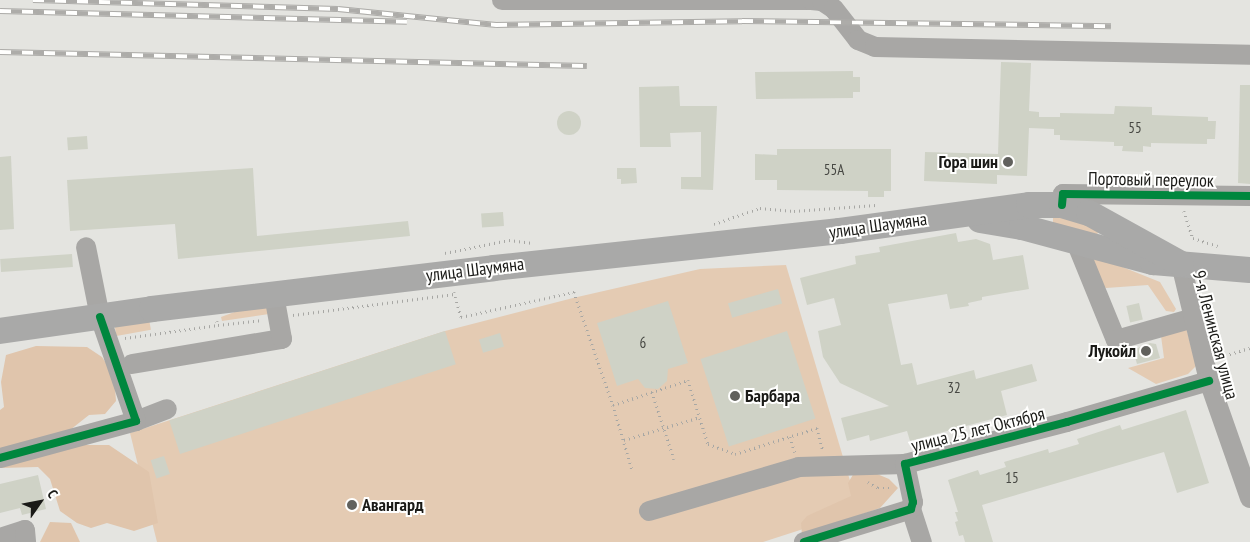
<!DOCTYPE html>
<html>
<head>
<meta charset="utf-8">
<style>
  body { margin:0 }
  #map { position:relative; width:1250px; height:542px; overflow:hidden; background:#e4e4e0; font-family:"PT Sans Narrow",sans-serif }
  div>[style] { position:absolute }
  .green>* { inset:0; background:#e4cbb3; transform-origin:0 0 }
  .forest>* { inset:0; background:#e0c5ac }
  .building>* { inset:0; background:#cfd2c6; transform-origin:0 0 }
  .round { border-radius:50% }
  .path>* { height:2.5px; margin-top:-1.25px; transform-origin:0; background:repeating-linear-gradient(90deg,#a7a7a4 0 1px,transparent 0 5px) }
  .minor>* { height:20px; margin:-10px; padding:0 10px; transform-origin:10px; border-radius:10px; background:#a8a7a5 }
  .major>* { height:26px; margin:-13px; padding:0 13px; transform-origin:13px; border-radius:13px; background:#a9a9a8 }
  .rail>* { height:5.5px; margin-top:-2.75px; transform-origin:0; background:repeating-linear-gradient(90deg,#fffffe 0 11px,#adaca9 0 22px); box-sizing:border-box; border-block:1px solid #adaca9 }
  .cycleway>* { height:8px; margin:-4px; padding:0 4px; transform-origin:4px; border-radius:4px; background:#00873e }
  .dots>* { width:14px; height:14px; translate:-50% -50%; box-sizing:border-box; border:2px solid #fffffe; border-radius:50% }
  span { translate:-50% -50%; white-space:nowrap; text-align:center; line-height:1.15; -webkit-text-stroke:4px #fffffe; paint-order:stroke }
  .number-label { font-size:15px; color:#474843 }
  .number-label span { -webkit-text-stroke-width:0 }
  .poi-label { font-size:18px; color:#1a1a17; font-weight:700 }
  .right { translate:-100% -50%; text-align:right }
  .left { translate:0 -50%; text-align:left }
  .street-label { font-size:18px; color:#1a1a17 }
  .north { position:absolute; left:15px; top:477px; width:50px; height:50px; -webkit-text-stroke:4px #fffffe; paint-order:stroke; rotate:57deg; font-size:14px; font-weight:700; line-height:20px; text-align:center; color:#1a1a17 }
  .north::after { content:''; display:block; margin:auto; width:18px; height:22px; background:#1a1a17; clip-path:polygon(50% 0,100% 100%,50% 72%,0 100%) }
</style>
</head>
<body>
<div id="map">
  <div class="green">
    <div style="clip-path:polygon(1063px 214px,1099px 231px,1096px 236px,1053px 223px,1053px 217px)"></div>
    <div style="clip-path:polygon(1095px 256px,1160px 282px,1176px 309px,1174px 312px,1166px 311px,1148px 285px,1106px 288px,1100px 284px,1092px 258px)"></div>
    <div style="clip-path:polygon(786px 265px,859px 511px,763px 542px,157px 542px,130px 433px,445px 331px,573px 298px,700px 269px)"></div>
    <div style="clip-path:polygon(267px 306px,269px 314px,222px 321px,221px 317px,248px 307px)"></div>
    <div style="left:149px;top:319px;width:11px;height:35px;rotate:80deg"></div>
    <div style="clip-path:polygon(1186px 327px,1196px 366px,1188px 374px,1156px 384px,1128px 368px,1164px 358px,1161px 336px)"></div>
  </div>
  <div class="forest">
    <div style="clip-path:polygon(36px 346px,87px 347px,102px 357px,114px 375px,116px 401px,105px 414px,89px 415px,70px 430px,72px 445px,109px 445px,149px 472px,158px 523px,134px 531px,107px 523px,91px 528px,77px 523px,60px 511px,50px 479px,38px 467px,0 468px,0 410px,4px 407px,1px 382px,6px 355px)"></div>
    <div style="clip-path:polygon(870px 471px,889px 479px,898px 488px,880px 508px,802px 535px,801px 523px,807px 516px,851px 496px,848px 483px,854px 473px)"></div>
    <div style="clip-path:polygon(50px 522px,71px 523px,80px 542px,40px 542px)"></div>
  </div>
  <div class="building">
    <div style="clip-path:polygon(1001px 62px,1031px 63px,1029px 111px,1039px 112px,1039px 117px,1060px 117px,1060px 113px,1114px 114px,1115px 106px,1152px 107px,1152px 115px,1208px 117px,1208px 121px,1216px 121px,1215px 139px,1207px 139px,1207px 144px,1151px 143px,1151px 147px,1143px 146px,1143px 152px,1122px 151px,1123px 146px,1114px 146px,1114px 142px,1060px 140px,1060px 135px,1054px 135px,1054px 129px,1029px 128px,1027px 176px,997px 175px,997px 184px,924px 181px,925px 152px,998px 154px)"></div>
    <div style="clip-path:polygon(853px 71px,853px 77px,860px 77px,860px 92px,853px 92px,853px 98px,756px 99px,755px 72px)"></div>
    <div style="clip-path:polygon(1240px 85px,1250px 85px,1250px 184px,1238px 183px)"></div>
    <div style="clip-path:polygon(679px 86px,680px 106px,717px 106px,713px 190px,681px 189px,681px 177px,701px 177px,701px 132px,670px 133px,671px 147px,640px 147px,639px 87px)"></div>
    <div class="round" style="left:557px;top:111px;width:24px;height:24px"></div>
    <div style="left:87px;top:136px;width:13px;height:20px;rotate:86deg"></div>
    <div style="clip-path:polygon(777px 149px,891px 149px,891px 191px,884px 191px,884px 197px,868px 197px,868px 191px,777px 190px,777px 180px,755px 180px,755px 154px,777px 155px)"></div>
    <div style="clip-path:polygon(11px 156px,14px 229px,0 230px,0 157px)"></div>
    <div style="clip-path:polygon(253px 168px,257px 236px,408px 221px,410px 236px,178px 259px,175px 224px,70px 231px,67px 180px)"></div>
    <div style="clip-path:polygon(617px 168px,636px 168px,637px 183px,621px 184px,621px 179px,617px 179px)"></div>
    <div style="left:503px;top:212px;width:14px;height:22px;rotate:86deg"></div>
    <div style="clip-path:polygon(956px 233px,958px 242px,976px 239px,990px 244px,993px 260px,1023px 255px,1029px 289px,982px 297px,982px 300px,968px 303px,969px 306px,950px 309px,947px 294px,888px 304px,901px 365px,912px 363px,917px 385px,974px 370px,976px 379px,1032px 364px,1037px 381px,1001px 391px,1007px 415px,910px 441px,907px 431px,870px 441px,869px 435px,847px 441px,841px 418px,889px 406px,840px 383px,823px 357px,818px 331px,841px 325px,834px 298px,807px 305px,800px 278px,856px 264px,855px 256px,880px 252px,879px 247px)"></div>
    <div style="left:72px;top:254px;width:13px;height:72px;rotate:86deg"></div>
    <div style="left:778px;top:289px;width:15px;height:52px;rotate:74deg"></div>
    <div style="clip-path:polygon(668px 301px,688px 363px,668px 369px,667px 381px,658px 389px,645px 388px,638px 379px,617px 386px,597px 323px)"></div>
    <div style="left:1139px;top:303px;width:17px;height:13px;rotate:77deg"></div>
    <div style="left:445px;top:331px;width:35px;height:290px;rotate:72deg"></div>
    <div style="left:787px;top:331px;width:92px;height:91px;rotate:72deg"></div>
    <div style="left:500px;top:333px;width:14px;height:22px;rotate:73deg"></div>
    <div style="clip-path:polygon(1150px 343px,1156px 344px,1160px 358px,1137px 364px,1133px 350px)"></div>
    <div style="clip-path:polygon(1186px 410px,1209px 483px,1177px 493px,1164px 452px,982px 505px,993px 542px,965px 542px,963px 535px,959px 536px,955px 522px,958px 521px,955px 512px,958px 512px,948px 480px,978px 470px,980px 475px,1006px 467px,1004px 462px,1048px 449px,1049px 453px,1079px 444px,1077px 439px,1120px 425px,1122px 430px)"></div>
    <div style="left:164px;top:456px;width:19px;height:14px;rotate:72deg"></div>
    <div style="clip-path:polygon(38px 475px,46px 509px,22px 515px,20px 508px,0 513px,0 484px)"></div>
  </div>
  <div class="path">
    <div style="left:1184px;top:211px;width:28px;rotate:72deg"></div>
    <div style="left:1193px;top:238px;width:26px;rotate:18deg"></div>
    <div style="left:714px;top:224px;width:49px;rotate:-19.2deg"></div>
    <div style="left:760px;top:208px;width:34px;rotate:5deg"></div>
    <div style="left:794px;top:211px;width:82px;rotate:-4.2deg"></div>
    <div style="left:445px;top:253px;width:65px;rotate:-11.5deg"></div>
    <div style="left:509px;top:240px;width:24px;rotate:7deg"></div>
    <div style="left:454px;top:292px;width:26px;rotate:74deg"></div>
    <div style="left:461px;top:317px;width:116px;rotate:-12.5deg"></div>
    <div style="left:574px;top:292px;width:120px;rotate:71deg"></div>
    <div style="left:613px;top:405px;width:79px;rotate:-18.4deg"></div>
    <div style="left:688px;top:380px;width:67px;rotate:72.6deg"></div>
    <div style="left:708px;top:444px;width:29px;rotate:20deg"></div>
    <div style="left:735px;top:454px;width:86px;rotate:-17.6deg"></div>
    <div style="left:817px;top:428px;width:24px;rotate:75deg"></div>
    <div style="left:293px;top:315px;width:163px;rotate:-7.4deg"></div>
    <div style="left:217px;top:321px;width:4px;rotate:76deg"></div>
    <div style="left:218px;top:325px;width:45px;rotate:-6.3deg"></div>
    <div style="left:125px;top:338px;width:94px;rotate:-8deg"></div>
    <div style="left:1220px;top:357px;width:31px;rotate:-17deg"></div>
    <div style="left:652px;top:392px;width:71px;rotate:71.8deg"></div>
    <div style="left:613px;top:405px;width:67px;rotate:73.5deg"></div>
    <div style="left:790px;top:437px;width:16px;rotate:72deg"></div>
    <div style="left:624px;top:440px;width:79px;rotate:-16.8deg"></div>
    <div style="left:868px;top:482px;width:12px;rotate:31deg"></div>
    <div style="left:878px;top:488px;width:15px"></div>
  </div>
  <div class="minor">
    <div style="left:502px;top:0;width:308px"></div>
    <div style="left:811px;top:0;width:11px;rotate:5deg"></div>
    <div style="left:822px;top:1px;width:14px;rotate:34deg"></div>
    <div style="left:834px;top:9px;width:39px;rotate:52deg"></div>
    <div style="left:858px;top:40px;width:18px;rotate:22deg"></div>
    <div style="left:875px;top:47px;width:375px;rotate:1.2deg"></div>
    <div style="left:1062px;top:205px;width:11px;rotate:-85deg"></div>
    <div style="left:1063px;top:194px;width:187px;rotate:0.6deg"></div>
    <div style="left:1076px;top:242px;width:106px;rotate:67.8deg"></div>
    <div style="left:1116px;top:340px;width:81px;rotate:-15.8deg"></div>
    <div style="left:1181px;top:264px;width:120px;rotate:76.5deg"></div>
    <div style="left:1209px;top:381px;width:124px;rotate:70.7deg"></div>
    <div style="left:132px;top:364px;width:152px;rotate:-9.5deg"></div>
    <div style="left:282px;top:339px;width:45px;rotate:-100.3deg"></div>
    <div style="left:136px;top:421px;width:33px;rotate:-21deg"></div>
    <div style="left:0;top:458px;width:141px;rotate:-15.2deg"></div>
    <div style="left:136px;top:421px;width:110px;rotate:-109.1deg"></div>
    <div style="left:100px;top:317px;width:71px;rotate:-101.3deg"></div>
    <div style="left:911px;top:509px;width:35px;rotate:72deg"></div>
    <div style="left:649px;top:511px;width:156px;rotate:-16.3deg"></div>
    <div style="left:799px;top:467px;width:106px;rotate:-1.6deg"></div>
    <div style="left:0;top:538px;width:26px;rotate:-18deg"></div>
    <div style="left:25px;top:530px;width:12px;rotate:85deg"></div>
    <div style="left:804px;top:542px;width:112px;rotate:-17.1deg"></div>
    <div style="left:911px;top:509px;width:7px;rotate:-74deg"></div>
    <div style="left:913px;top:502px;width:39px;rotate:-102deg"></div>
    <div style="left:905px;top:464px;width:167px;rotate:-14.5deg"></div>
    <div style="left:1067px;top:422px;width:148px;rotate:-16.1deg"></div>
  </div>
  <div class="major">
    <div style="left:980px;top:220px;width:43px;rotate:9.5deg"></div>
    <div style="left:1022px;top:227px;width:136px;rotate:15deg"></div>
    <div style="left:1153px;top:262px;width:97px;rotate:4.7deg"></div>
    <div style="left:0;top:331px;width:154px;rotate:-8.2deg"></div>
    <div style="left:152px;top:309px;width:344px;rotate:-6.8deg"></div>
    <div style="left:494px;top:268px;width:348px;rotate:-6.1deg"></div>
    <div style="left:840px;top:231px;width:191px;rotate:-7.8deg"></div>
    <div style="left:1029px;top:205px;width:33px"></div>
    <div style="left:1062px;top:205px;width:28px;rotate:17deg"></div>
    <div style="left:1089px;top:213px;width:105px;rotate:29deg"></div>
  </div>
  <div class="rail">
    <div style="left:33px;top:0;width:305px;rotate:1.7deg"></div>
    <div style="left:338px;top:9px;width:159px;rotate:5.8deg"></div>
    <div style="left:496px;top:25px;width:246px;rotate:-0.9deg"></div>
    <div style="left:742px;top:21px;width:369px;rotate:0.8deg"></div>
    <div style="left:0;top:11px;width:407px;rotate:1.5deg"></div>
    <div style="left:0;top:52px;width:587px;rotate:1.37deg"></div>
  </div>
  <div class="cycleway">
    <div style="left:1062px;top:205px;width:11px;rotate:-85deg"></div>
    <div style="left:1063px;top:194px;width:187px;rotate:0.6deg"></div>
    <div style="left:0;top:458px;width:141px;rotate:-15.2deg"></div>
    <div style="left:136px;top:421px;width:110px;rotate:-109.1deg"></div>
    <div style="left:804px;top:542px;width:112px;rotate:-17.1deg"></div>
    <div style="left:911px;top:509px;width:7px;rotate:-74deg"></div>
    <div style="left:913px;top:502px;width:39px;rotate:-102deg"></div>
    <div style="left:905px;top:464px;width:167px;rotate:-14.5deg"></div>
    <div style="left:1067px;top:422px;width:148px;rotate:-16.1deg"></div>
  </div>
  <div class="dots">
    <div style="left:1008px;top:162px;background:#61615d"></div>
    <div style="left:1146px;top:351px;background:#61615d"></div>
    <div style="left:735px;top:396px;background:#61615d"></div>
    <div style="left:352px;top:505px;background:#61615d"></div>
  </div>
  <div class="number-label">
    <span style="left:1135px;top:128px">55</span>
    <span style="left:834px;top:170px">55А</span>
    <span style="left:643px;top:343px">6</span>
    <span style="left:954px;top:388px">32</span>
    <span style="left:1012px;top:478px">15</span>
  </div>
  <div class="poi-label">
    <span class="right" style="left:998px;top:162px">Гора шин</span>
    <span class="right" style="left:1136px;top:351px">Лукойл</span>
    <span class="left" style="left:745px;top:396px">Барбара</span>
    <span class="left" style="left:362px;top:505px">Авангард</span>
  </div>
  <div class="street-label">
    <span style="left:1151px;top:180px;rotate:1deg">Портовый переулок</span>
    <span style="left:878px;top:226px;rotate:-8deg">улица Шаумяна</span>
    <span style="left:475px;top:270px;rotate:-7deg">улица Шаумяна</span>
    <span style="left:1215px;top:335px;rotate:75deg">9-я Ленинская улица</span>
    <span style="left:978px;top:430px;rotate:-14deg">улица 25 лет Октября</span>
  </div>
  <div class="north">С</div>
</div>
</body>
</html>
